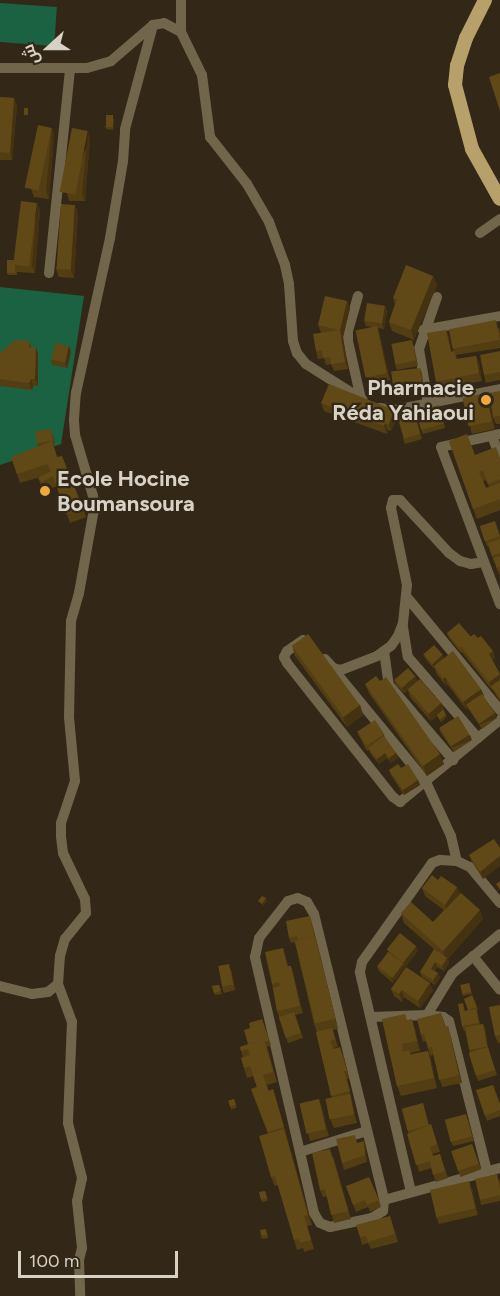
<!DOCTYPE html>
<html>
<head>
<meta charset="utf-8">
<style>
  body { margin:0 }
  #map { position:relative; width:500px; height:1296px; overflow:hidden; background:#332817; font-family:Figtree,Cairo,sans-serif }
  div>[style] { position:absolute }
  .green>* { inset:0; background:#1b6243; transform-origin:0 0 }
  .minor>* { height:10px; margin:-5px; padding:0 5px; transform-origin:5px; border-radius:5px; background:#71664c }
  .major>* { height:14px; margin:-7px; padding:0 7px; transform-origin:7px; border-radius:7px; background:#b7a06a }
  .wall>* { inset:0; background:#533e14; transform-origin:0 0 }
  .shaded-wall>* { inset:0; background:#443210; transform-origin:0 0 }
  .building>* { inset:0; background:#614817; transform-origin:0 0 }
  .dots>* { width:16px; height:16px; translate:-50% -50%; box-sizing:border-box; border:3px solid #332817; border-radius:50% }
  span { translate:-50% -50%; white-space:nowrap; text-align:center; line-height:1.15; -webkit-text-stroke:4.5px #332817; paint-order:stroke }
  .poi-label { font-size:22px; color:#d8d1c6; font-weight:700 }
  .right { translate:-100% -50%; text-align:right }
  .left { translate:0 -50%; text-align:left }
  .north { position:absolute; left:18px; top:18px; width:60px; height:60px; -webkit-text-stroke:4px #332817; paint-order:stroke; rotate:249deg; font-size:16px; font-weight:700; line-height:24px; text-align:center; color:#d8d1c6 }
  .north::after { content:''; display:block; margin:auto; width:21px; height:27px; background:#d8d1c6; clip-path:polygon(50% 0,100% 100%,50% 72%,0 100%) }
  .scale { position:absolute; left:18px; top:1251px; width:160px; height:27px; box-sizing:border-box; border:3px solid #d8d1c6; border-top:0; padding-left:8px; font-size:18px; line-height:21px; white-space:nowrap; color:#d8d1c6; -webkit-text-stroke:4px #332817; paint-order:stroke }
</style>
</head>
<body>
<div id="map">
  <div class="green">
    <div style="left:0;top:3px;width:57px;height:39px;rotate:4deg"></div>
    <div style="clip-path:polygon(0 287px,84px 296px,61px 444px,0 465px)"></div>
  </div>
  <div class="minor">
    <div style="left:181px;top:0;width:32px;rotate:90deg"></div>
    <div style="left:0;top:68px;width:87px"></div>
    <div style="left:87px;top:68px;width:25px;rotate:-16deg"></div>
    <div style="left:111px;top:61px;width:55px;rotate:-40.6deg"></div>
    <div style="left:153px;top:25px;width:11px;rotate:-10deg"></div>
    <div style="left:164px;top:23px;width:19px;rotate:28deg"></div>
    <div style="left:181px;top:32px;width:48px;rotate:64deg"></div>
    <div style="left:202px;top:75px;width:63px;rotate:82.6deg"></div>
    <div style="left:210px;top:137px;width:60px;rotate:51.8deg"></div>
    <div style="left:247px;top:184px;width:44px;rotate:59.9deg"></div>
    <div style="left:269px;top:222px;width:46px;rotate:69.6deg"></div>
    <div style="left:285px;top:265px;width:19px;rotate:78deg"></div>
    <div style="left:289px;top:284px;width:57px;rotate:86deg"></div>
    <div style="left:293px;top:341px;width:13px;rotate:72deg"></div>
    <div style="left:297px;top:353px;width:14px;rotate:51deg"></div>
    <div style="left:306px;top:364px;width:67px;rotate:32.3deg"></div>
    <div style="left:480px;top:233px;width:24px;rotate:-35deg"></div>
    <div style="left:49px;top:273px;width:204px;rotate:-84.1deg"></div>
    <div style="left:358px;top:296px;width:37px;rotate:106deg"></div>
    <div style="left:348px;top:332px;width:9px;rotate:90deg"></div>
    <div style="left:348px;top:341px;width:59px;rotate:77.4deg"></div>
    <div style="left:423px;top:330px;width:78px;rotate:-10.3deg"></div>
    <div style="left:428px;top:403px;width:55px;rotate:-99.5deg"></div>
    <div style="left:419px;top:349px;width:55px;rotate:-70.9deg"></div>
    <div style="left:380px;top:408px;width:15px;rotate:8deg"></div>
    <div style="left:395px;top:410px;width:107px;rotate:-11.3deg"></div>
    <div style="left:500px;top:434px;width:60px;rotate:167.6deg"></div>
    <div style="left:441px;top:447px;width:168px;rotate:69.4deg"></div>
    <div style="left:492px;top:436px;width:22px;rotate:69deg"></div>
    <div style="left:406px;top:596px;width:148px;rotate:50.5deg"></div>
    <div style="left:403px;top:627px;width:30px;rotate:81deg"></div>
    <div style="left:408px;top:657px;width:107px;rotate:49.2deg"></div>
    <div style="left:303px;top:640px;width:19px;rotate:145deg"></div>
    <div style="left:287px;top:651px;width:7px;rotate:117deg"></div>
    <div style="left:284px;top:657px;width:7px;rotate:63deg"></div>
    <div style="left:287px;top:663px;width:171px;rotate:51.7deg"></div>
    <div style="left:393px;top:797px;width:9px;rotate:36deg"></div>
    <div style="left:400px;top:802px;width:129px;rotate:-39.4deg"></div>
    <div style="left:384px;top:651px;width:34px;rotate:82deg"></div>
    <div style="left:389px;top:685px;width:99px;rotate:49.5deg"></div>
    <div style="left:325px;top:659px;width:12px;rotate:48deg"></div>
    <div style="left:333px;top:668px;width:8px;rotate:14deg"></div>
    <div style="left:341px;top:670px;width:39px;rotate:-21deg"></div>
    <div style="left:377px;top:656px;width:17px;rotate:-36deg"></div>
    <div style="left:391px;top:646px;width:12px;rotate:-55deg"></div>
    <div style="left:398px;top:636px;width:14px;rotate:-69deg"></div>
    <div style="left:403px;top:623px;width:38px;rotate:-84deg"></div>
    <div style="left:407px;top:585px;width:79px;rotate:-101.7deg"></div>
    <div style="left:391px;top:508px;width:8px;rotate:-76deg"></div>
    <div style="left:393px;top:500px;width:7px"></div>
    <div style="left:400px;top:500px;width:72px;rotate:47.2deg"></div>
    <div style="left:449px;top:553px;width:14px;rotate:36deg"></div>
    <div style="left:460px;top:561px;width:11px;rotate:15deg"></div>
    <div style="left:471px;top:564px;width:12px;rotate:-9deg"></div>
    <div style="left:333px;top:669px;width:146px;rotate:50.5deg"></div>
    <div style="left:426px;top:782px;width:60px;rotate:65.2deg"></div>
    <div style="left:451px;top:836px;width:26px;rotate:77deg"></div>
    <div style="left:298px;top:898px;width:10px;rotate:24deg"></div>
    <div style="left:307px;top:902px;width:14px;rotate:60deg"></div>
    <div style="left:314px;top:914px;width:294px;rotate:76.2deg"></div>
    <div style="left:384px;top:1200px;width:11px;rotate:95deg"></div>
    <div style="left:383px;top:1211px;width:13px;rotate:148deg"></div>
    <div style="left:372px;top:1218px;width:43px;rotate:167.9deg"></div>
    <div style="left:330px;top:1227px;width:11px;rotate:-158deg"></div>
    <div style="left:320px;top:1223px;width:12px;rotate:-121deg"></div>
    <div style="left:314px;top:1213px;width:263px;rotate:-103deg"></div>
    <div style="left:255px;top:957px;width:19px;rotate:-78deg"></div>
    <div style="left:259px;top:938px;width:47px;rotate:-51.9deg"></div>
    <div style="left:288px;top:901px;width:10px;rotate:-17deg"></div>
    <div style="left:473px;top:956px;width:43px;rotate:51.5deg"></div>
    <div style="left:58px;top:984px;width:40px;rotate:69.8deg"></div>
    <div style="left:72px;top:1022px;width:101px;rotate:92.3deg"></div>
    <div style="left:68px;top:1123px;width:57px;rotate:75.7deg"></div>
    <div style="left:82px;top:1178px;width:24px;rotate:102deg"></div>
    <div style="left:77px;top:1201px;width:47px;rotate:83.9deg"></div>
    <div style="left:82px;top:1248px;width:12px;rotate:104deg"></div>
    <div style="left:79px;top:1260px;width:36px;rotate:88deg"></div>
    <div style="left:0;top:986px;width:33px;rotate:14deg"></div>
    <div style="left:32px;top:994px;width:16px;rotate:-7deg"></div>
    <div style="left:48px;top:992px;width:13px;rotate:-39deg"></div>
    <div style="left:58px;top:984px;width:28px;rotate:-86deg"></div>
    <div style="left:60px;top:956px;width:18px;rotate:-74deg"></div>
    <div style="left:65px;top:939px;width:33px;rotate:-51deg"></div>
    <div style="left:86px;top:913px;width:14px;rotate:-94deg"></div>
    <div style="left:85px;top:899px;width:51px;rotate:-115.6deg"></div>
    <div style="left:63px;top:853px;width:17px;rotate:-97deg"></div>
    <div style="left:61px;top:836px;width:13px;rotate:-90deg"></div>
    <div style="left:61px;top:823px;width:44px;rotate:-71.6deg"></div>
    <div style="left:75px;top:781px;width:64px;rotate:-95.4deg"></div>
    <div style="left:69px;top:717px;width:96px;rotate:-88.8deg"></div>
    <div style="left:71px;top:621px;width:29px;rotate:-74deg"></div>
    <div style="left:79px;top:593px;width:85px;rotate:-79.9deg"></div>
    <div style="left:94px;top:509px;width:13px;rotate:-94deg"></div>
    <div style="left:93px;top:496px;width:64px;rotate:-106.4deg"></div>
    <div style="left:75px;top:435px;width:16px;rotate:-94deg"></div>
    <div style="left:74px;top:419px;width:26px;rotate:-86deg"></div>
    <div style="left:76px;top:393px;width:159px;rotate:-77.6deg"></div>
    <div style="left:110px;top:238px;width:78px;rotate:-80.4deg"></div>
    <div style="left:123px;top:161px;width:32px;rotate:-86deg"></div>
    <div style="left:125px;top:129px;width:108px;rotate:-74.9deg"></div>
    <div style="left:427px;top:1015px;width:48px;rotate:-58.6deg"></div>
    <div style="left:452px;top:974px;width:62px;rotate:-39.8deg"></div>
    <div style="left:371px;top:1017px;width:56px;rotate:-2deg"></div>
    <div style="left:427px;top:1015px;width:16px;rotate:7deg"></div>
    <div style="left:443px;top:1017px;width:7px;rotate:34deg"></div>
    <div style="left:449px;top:1021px;width:155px;rotate:75.8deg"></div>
    <div style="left:300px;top:1152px;width:70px;rotate:-17.4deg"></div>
    <div style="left:411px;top:1192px;width:226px;rotate:-103.1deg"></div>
    <div style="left:360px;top:972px;width:10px;rotate:-79deg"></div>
    <div style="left:362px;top:962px;width:121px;rotate:-54.7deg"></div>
    <div style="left:432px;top:863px;width:9px;rotate:-21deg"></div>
    <div style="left:440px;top:860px;width:17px;rotate:3deg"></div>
    <div style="left:457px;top:861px;width:14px;rotate:25deg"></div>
    <div style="left:470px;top:867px;width:47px;rotate:50.2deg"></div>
    <div style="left:384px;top:1200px;width:120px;rotate:-15.4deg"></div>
  </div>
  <div class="major">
    <div style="left:485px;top:0;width:42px;rotate:116.6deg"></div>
    <div style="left:466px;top:38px;width:29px;rotate:108deg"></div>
    <div style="left:457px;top:66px;width:19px;rotate:96deg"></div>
    <div style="left:455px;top:85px;width:66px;rotate:75.1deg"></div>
    <div style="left:472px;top:149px;width:57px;rotate:60.8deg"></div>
  </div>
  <div class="wall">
    <div style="clip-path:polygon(0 97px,14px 98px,17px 106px,12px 160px,0 160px)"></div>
    <div style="clip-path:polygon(114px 118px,113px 130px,106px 129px,105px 127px)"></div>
    <div style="clip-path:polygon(52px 128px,54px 135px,49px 199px,34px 197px,31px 189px)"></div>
    <div style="clip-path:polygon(90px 139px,85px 201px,69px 201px,67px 193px)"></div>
    <div style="clip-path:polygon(40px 210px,35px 273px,17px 272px,17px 270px,17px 275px,8px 275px,7px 273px,15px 260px)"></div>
    <div style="clip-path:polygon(78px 212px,74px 278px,59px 277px,56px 269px)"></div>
    <div style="clip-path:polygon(433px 276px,437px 285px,414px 340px,392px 331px,389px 322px,395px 304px,393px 298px)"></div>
    <div style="clip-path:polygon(347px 301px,350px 308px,343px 337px,348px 369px,334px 371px,331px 364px,326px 365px,324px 358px,318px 359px,316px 351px,321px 332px,318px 325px)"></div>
    <div style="clip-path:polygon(385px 306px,387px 311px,384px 329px,378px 328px,390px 380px,369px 385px,367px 377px,372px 327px,366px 326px,364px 321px)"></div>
    <div style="clip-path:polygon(499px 328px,500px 334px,500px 348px,456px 355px,457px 359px,476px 356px,479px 363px,482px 381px,439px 389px,436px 382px,446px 330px,449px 337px,452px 352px,454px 351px,453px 348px)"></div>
    <div style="clip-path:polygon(29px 341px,32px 348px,38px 354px,38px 386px,33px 386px,32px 390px,0 386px,0 353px)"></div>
    <div style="clip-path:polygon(414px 345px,418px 366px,397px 370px,395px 365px)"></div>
    <div style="clip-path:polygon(69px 346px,71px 352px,67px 368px,52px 365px,51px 360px)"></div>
    <div style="clip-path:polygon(500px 351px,500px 380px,486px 383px,484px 375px)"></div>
    <div style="clip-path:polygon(420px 368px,422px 373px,424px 389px,396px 393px,394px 388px)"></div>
    <div style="clip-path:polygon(500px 391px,500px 424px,496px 424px,493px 417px)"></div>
    <div style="clip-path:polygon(486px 393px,488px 400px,495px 429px,472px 434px,470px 426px)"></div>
    <div style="clip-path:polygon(321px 403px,394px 410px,397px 418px,391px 431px,388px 430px,387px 434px,324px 411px)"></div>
    <div style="clip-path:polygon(441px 410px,445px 428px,423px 434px,421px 429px)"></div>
    <div style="clip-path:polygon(415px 414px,422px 439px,405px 444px,403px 438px)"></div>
    <div style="clip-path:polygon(53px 434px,55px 446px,54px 447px,57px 457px,83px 508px,86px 517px,70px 523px,57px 486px,46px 491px,42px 488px,38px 478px,40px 477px,20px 483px,11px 457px,38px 447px,37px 444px)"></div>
    <div style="clip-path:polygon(evenodd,449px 441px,475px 455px,500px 458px,500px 510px,477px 519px,449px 441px,486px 480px,489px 487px,486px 488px,483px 481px,486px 480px)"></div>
    <div style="clip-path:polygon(480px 526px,500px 536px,500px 576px,488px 546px,487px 546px)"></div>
    <div style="clip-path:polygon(447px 633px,478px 638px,493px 651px,495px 658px,492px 661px,500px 674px,500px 701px,492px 689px,492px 690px,462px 652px,461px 653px,449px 638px)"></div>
    <div style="clip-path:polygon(292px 646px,360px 705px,363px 715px,347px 727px,295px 656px)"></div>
    <div style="clip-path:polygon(423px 653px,444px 658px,483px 696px,495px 713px,497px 718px,482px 729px,468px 708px,466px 709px,448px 685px,446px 686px,436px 673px,435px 668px,434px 669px,425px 658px)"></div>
    <div style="clip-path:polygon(415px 676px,417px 681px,441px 703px,447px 717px,441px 722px,437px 716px,431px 721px,410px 697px,408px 690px,404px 693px,396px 685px,394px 680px)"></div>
    <div style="clip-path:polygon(380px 681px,444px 764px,427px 776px,369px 693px,365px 684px)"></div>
    <div style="clip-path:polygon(439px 728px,472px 740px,454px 752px,441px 733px)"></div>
    <div style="clip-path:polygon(357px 731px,384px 734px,385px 738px,396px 753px,398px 758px,391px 763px,387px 758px,379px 764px,370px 753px,369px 750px,367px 751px,359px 736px)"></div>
    <div style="clip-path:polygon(401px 768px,418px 780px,420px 785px,404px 795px,391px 775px,389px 770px)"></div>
    <div style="clip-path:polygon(494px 839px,483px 879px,472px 862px,469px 855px)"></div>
    <div style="clip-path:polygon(457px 887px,460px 894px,483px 919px,448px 959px,449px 963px,444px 971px,437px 967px,435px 971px,438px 973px,440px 978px,435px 985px,422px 977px,420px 972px,435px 950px,404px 923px,401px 913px,433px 922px,444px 910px,425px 896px,422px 888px)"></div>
    <div style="clip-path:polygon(310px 916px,338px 1029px,333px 1030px,338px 1047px,333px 1048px,343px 1054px,349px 1078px,347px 1079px,357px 1123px,334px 1128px,331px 1121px,332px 1098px,316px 1032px,317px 1032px,314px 1024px,295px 942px,291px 943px,289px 938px)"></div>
    <div style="clip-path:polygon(283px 948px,288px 966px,291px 966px,293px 973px,303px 1013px,295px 1015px,303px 1038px,288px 1043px,277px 1011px,272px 984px)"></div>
    <div style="clip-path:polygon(387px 949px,418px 951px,405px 967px,403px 965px,404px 968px,393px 983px,379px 971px,377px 966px,389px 953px)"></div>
    <div style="clip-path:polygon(231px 969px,235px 990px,224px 993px,222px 988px)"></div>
    <div style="clip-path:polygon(469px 983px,472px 994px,463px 996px,462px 993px)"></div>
    <div style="clip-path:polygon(219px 985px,222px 994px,215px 995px,212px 986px)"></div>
    <div style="clip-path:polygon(391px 989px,433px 990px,420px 1008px,404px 997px,402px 1002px,394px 996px)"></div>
    <div style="clip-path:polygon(472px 995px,478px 1009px,477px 1010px,480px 1025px,483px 1024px,485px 1029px,488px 1048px,497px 1075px,478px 1081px,469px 1054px,470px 1053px,465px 1031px,464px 1031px,462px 1026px,463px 1003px,465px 1011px,468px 1010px)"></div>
    <div style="clip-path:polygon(500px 1005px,500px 1043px,498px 1043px,495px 1036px)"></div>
    <div style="clip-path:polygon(441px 1013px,446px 1027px,448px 1026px,450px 1034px,462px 1083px,442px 1087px,433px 1055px,430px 1056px,426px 1041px,423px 1042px,421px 1035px)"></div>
    <div style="clip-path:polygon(262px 1019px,271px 1045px,267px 1047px,277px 1082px,267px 1085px,269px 1091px,273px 1089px,276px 1099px,312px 1225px,307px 1226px,314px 1249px,304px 1252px,303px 1248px,297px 1250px,278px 1185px,275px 1186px,271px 1177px,268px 1134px,251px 1089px,257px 1087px,253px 1076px,247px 1078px,241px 1058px,243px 1057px,240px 1047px,248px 1044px,250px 1028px)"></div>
    <div style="clip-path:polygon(382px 1019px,415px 1029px,420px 1051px,410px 1053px,411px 1054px,428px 1051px,431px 1060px,437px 1088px,401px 1096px,397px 1086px)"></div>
    <div style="clip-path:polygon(476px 1090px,500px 1104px,500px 1116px,487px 1121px)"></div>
    <div style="left:234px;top:1099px;width:9px;height:6px;rotate:72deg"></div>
    <div style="clip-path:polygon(319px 1099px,329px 1136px,310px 1141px,308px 1133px)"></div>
    <div style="clip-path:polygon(402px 1109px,429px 1125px,431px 1124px,440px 1152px,432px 1154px,433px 1156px,440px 1154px,448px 1178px,436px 1182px,431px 1168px,419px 1172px)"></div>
    <div style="clip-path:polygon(468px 1119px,474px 1141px,453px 1146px,451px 1141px)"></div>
    <div style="clip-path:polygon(358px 1143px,366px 1149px,367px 1162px,344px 1170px,342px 1163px)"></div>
    <div style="left:472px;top:1144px;width:27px;height:22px;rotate:70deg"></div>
    <div style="clip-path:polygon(333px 1156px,351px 1219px,334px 1223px,327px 1196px,323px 1197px,320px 1190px)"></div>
    <div style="clip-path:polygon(499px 1179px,500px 1185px,500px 1201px,481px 1205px,480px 1200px)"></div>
    <div style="clip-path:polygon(346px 1186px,379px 1200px,381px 1207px,370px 1212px,368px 1207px,356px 1212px)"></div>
    <div style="clip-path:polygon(472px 1188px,478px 1215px,439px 1224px,436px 1216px)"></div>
    <div style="left:265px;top:1191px;width:10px;height:6px;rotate:73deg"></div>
    <div style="clip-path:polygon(390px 1216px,398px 1242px,371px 1249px,368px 1243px,362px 1245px,360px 1237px)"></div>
    <div style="clip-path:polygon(267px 1232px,268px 1238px,262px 1239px,261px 1236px)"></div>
  </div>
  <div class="shaded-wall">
    <div style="clip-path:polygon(14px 98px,17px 106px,12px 160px,10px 153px)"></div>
    <div style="clip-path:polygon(52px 128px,54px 135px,49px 199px,46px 191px)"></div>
    <div style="clip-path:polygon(88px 131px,90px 139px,85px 201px,82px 194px)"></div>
    <div style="clip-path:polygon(37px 203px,40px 210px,35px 273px,32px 265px)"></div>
    <div style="clip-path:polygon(75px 205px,78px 212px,74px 278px,71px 271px)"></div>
    <div style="clip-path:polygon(433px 276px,437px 285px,414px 340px,411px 330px)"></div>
    <div style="clip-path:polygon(347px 301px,350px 308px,343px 337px,348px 369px,345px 362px,340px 330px)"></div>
    <div style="clip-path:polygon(385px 306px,387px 311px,384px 329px,382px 324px)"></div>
    <div style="clip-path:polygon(377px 326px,380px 334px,390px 380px,387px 373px)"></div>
    <div style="clip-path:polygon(446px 330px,449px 337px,453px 359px,451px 352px)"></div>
    <div style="clip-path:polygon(69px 346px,71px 352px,67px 368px,65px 363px)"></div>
    <div style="clip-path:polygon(36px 347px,38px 354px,38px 386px,35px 379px)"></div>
    <div style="clip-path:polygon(476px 356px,479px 363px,482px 381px,479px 373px)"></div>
    <div style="clip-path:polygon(31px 379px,33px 386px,32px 390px,29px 383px)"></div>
    <div style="clip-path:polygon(486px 393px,488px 400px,495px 429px,492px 421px)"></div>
    <div style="clip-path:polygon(394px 410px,397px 418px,391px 431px,389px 424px)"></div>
    <div style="clip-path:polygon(385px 423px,388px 430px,387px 434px,384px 426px)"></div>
    <div style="clip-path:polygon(493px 651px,495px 658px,491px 662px,489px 654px)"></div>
    <div style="clip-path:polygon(443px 655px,445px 660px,434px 666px,435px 668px,434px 669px,432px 664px)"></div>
    <div style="clip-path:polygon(500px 674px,500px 683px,491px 686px,492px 690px,489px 682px)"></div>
    <div style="clip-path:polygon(415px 676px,417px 681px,404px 693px,402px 688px)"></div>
    <div style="clip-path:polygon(445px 677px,448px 685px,446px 686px,443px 679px)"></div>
    <div style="clip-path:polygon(481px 689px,484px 696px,467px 705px,468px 708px,466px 709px,463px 702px)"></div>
    <div style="clip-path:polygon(441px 703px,443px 710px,431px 721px,428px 713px)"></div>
    <div style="clip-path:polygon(360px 705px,363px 715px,347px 727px,343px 717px)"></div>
    <div style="left:495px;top:713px;width:5px;height:19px;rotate:68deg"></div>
    <div style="left:446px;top:715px;width:2px;height:8px;rotate:63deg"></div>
    <div style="left:470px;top:735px;width:5px;height:22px;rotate:68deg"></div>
    <div style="clip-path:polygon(385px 753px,387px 758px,379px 764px,377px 759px)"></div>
    <div style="clip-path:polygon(396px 753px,398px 758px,391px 763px,389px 758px)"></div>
    <div style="clip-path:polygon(440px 754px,444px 764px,427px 776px,423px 766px)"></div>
    <div style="clip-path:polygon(418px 780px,420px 785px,404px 795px,403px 790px)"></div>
    <div style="clip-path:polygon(500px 856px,500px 866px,483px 879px,480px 872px)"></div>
    <div style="clip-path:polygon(457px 887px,460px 894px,447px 912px,445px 905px)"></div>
    <div style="clip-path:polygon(266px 898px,267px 901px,263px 907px,262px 904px)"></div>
    <div style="clip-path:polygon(480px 910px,483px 919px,448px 959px,449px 963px,444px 971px,442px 966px,446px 960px,443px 951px)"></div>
    <div style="clip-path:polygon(310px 916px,318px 946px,338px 1029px,335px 1019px)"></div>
    <div style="clip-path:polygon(416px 946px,418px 951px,405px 967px,403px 962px)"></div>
    <div style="clip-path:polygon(435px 962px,437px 967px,433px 974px,431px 969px)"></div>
    <div style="clip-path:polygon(403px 963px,404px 968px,393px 983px,391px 978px)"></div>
    <div style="clip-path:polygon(291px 966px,293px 973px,303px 1013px,300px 1006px)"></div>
    <div style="clip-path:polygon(438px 973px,440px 978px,435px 985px,433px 980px)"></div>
    <div style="clip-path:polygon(430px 983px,433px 990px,420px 1008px,418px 1001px)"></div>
    <div style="clip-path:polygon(402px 990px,404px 997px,402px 1002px,399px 994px)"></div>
    <div style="clip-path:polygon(412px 1019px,415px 1029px,420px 1051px,417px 1041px)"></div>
    <div style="clip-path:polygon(448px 1026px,450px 1034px,462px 1083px,459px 1075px)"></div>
    <div style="clip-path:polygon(428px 1051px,431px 1060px,437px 1088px,434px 1078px)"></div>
    <div style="clip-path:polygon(350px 1094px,352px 1102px,357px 1123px,354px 1115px)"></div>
    <div style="clip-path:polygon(319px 1099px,322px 1106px,329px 1136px,326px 1129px)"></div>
    <div style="clip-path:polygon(284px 1129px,287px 1139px,312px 1225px,308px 1215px)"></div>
    <div style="clip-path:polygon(364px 1141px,366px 1149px,367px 1162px,365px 1155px)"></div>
    <div style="clip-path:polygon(469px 1181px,472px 1188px,478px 1215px,475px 1208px)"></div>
  </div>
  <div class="building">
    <div style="clip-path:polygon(500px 73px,500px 111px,489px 77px)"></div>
    <div style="clip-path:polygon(0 97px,14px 98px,10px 153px,0 152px)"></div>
    <div style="left:24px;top:108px;width:4px;height:7px"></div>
    <div style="left:106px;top:115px;width:7px;height:12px"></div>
    <div style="left:38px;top:125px;width:14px;height:64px;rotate:12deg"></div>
    <div style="left:72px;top:128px;width:16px;height:65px;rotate:11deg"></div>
    <div style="left:21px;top:201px;width:16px;height:64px;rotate:7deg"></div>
    <div style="left:61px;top:204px;width:14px;height:65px;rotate:4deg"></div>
    <div style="left:7px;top:260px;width:8px;height:13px"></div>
    <div style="clip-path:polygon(406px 265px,433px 276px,411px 330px,389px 322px,397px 299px,393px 298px)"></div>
    <div style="clip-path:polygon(325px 296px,347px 301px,340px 330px,345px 362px,331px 364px,330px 357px,323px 358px,322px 350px,316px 351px,313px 334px,339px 330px,318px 325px)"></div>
    <div style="left:367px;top:303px;width:18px;height:18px;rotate:9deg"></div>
    <div style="left:496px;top:320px;width:20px;height:48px;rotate:79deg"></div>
    <div style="left:377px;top:326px;width:48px;height:22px;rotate:78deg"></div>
    <div style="clip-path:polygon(446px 330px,451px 352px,454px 351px,456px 359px,476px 356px,479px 373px,436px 382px,427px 333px)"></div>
    <div style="clip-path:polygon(15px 340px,29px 341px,29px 348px,36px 347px,35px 379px,31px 379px,29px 383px,0 379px,0 353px)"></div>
    <div style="left:412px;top:340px;width:21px;height:21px;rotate:79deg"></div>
    <div style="left:55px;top:343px;width:14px;height:17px;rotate:12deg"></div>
    <div style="clip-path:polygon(500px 351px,500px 372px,484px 375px,480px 355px)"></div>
    <div style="left:420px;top:368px;width:16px;height:29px;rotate:83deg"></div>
    <div style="clip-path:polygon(329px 384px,394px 410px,389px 424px,385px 423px,384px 426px,321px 403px)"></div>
    <div style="clip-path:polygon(500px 391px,500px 416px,493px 417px,489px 393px)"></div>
    <div style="left:486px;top:393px;width:29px;height:24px;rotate:78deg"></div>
    <div style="left:439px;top:405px;width:19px;height:24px;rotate:74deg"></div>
    <div style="left:413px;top:409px;width:26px;height:17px;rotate:74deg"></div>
    <div style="left:51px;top:429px;width:12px;height:16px;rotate:81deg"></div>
    <div style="clip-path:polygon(467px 434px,475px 455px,496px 447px,500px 458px,500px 479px,488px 484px,483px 470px,479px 472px,486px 488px,500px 483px,500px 499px,473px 509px,449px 441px)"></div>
    <div style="clip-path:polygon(52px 441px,57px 457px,62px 456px,83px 508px,66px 514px,53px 476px,42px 482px,38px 478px,51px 471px,47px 464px,17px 474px,11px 457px)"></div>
    <div style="left:495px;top:521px;width:16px;height:16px;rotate:72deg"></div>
    <div style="clip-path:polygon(500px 539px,500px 553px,492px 556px,488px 543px)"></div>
    <div style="clip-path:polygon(500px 556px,500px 567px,498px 568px,498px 571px,493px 558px)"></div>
    <div style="clip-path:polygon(459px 623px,471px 637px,460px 645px,461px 646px,459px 648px,447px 633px)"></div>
    <div style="left:308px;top:634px;width:88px;height:20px;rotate:54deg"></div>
    <div style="clip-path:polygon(474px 634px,478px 638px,481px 636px,493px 651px,489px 654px,500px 674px,489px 682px,460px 645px)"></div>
    <div style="left:434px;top:645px;width:13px;height:14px;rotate:48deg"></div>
    <div style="clip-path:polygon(453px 651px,481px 689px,463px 702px,445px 677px,443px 679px,434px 666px)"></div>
    <div style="left:408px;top:668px;width:11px;height:18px;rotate:49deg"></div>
    <div style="clip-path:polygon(376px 676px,380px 681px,386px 677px,440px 754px,423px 766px,365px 684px)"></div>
    <div style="left:420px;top:679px;width:32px;height:16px;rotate:49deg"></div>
    <div style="clip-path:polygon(500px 680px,500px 698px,491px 686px)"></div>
    <div style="left:482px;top:694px;width:23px;height:19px;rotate:56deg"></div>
    <div style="clip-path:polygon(443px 710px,446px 715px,440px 720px,437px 715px)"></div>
    <div style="left:458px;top:716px;width:22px;height:22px;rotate:58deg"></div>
    <div style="left:375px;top:720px;width:17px;height:21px;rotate:57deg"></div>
    <div style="clip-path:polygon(384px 736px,396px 753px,389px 758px,385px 753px,377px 759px,368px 748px)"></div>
    <div style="clip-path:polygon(398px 764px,401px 768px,408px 764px,418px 780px,403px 790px,389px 770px)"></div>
    <div style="clip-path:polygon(494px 839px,500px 848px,500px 856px,480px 872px,469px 855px)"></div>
    <div style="clip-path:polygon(432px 875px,438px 880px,441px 876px,457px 887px,445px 905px,422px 888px)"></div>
    <div style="clip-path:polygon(500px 881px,500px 890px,496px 884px)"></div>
    <div style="clip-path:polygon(461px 893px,480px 910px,443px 951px,401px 913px,411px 902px,433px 922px)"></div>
    <div style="clip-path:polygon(262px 896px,266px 898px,262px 904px,258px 901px)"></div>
    <div style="clip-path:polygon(310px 916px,314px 936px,298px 940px,297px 936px,289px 938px,286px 921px)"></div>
    <div style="left:400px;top:933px;width:21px;height:21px;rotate:39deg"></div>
    <div style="left:315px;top:936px;width:85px;height:21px;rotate:76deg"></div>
    <div style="clip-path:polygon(283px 948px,287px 966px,291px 966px,300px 1006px,277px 1011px,273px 988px,280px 986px,279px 982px,272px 984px,265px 952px)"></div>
    <div style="clip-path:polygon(434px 949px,447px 958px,442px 966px,435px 962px,431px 969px,438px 973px,433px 980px,420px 972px)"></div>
    <div style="left:388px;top:952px;width:19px;height:18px;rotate:36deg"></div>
    <div style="left:229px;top:964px;width:21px;height:11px;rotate:79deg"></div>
    <div style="clip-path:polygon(406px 967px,430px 983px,418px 1001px,402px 990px,399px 994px,391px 989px)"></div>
    <div style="left:469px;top:983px;width:9px;height:9px;rotate:77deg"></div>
    <div style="clip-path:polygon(219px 985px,221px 991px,214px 993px,212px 986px)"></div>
    <div style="clip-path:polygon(472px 995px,477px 1007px,468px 1010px,464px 999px)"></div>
    <div style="clip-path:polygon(463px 1003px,464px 1011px,476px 1009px,479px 1023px,462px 1026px,458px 1004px)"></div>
    <div style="clip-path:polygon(500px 1005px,500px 1035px,495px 1036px,489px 1007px)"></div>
    <div style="left:294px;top:1012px;width:22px;height:16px;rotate:72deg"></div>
    <div style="clip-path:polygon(441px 1013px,445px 1027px,448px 1026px,459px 1075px,439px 1080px,432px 1047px,428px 1048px,424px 1034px,421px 1035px,417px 1019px)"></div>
    <div style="clip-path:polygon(405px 1014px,407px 1020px,412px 1019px,417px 1041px,402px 1044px,403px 1052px,409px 1050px,410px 1055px,428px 1051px,434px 1078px,397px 1086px,382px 1019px)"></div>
    <div style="clip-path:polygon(262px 1019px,269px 1040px,265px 1042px,264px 1039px,248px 1044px,244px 1030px,250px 1028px,249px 1023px)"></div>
    <div style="left:483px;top:1024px;width:23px;height:18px;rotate:80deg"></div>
    <div style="clip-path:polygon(332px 1028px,335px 1039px,330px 1041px,333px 1049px,340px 1047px,347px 1071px,344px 1071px,350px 1091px,331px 1096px,316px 1032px)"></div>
    <div style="clip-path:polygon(264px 1039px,273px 1072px,263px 1075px,268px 1091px,273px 1089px,284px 1127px,268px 1132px,251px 1089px,257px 1087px,250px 1066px,244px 1068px,241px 1058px,250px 1055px,248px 1049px,241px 1051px,240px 1047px)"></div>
    <div style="left:488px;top:1047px;width:24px;height:20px;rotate:73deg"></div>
    <div style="clip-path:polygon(493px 1085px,500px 1104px,500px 1110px,485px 1116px,476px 1090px)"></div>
    <div style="left:350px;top:1094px;width:21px;height:25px;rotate:79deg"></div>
    <div style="left:234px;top:1099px;width:6px;height:6px;rotate:72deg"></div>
    <div style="left:319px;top:1099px;width:31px;height:20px;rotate:77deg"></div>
    <div style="left:423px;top:1103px;width:23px;height:22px;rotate:75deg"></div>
    <div style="left:466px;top:1114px;width:23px;height:22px;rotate:75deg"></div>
    <div style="clip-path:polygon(431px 1124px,437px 1144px,430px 1147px,433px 1156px,440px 1154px,445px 1171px,433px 1175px,430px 1161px,416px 1165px,407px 1134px)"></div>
    <div style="clip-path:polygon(284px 1129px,308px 1215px,304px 1216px,311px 1240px,300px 1243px,299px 1239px,294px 1240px,275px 1176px,271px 1177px,259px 1136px)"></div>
    <div style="clip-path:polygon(355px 1135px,357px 1143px,364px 1141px,365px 1155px,342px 1163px,336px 1139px)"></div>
    <div style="left:472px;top:1144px;width:21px;height:22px;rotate:71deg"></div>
    <div style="clip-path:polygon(330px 1149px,348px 1211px,331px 1215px,325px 1189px,320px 1190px,312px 1153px)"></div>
    <div style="clip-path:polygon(497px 1174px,500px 1188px,500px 1195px,480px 1200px,475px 1179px)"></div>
    <div style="clip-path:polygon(369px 1177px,379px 1200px,367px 1205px,365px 1200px,353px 1205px,346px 1186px)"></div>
    <div style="left:469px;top:1181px;width:28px;height:40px;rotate:77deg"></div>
    <div style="clip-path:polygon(265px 1191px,267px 1198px,261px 1200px,259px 1192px)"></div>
    <div style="clip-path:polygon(390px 1216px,395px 1234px,368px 1242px,366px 1236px,360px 1237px,356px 1225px)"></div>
    <div style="left:266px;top:1229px;width:6px;height:6px;rotate:81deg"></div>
  </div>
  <div class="dots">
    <div style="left:486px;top:400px;background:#eea83c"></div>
    <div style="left:45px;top:491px;background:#eea83c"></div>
  </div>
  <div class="poi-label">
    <span class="right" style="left:474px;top:400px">Pharmacie<br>Réda Yahiaoui</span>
    <span class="left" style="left:57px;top:491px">Ecole Hocine<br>Boumansoura</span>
  </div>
  <div class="north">ش</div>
  <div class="scale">100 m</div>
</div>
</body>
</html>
